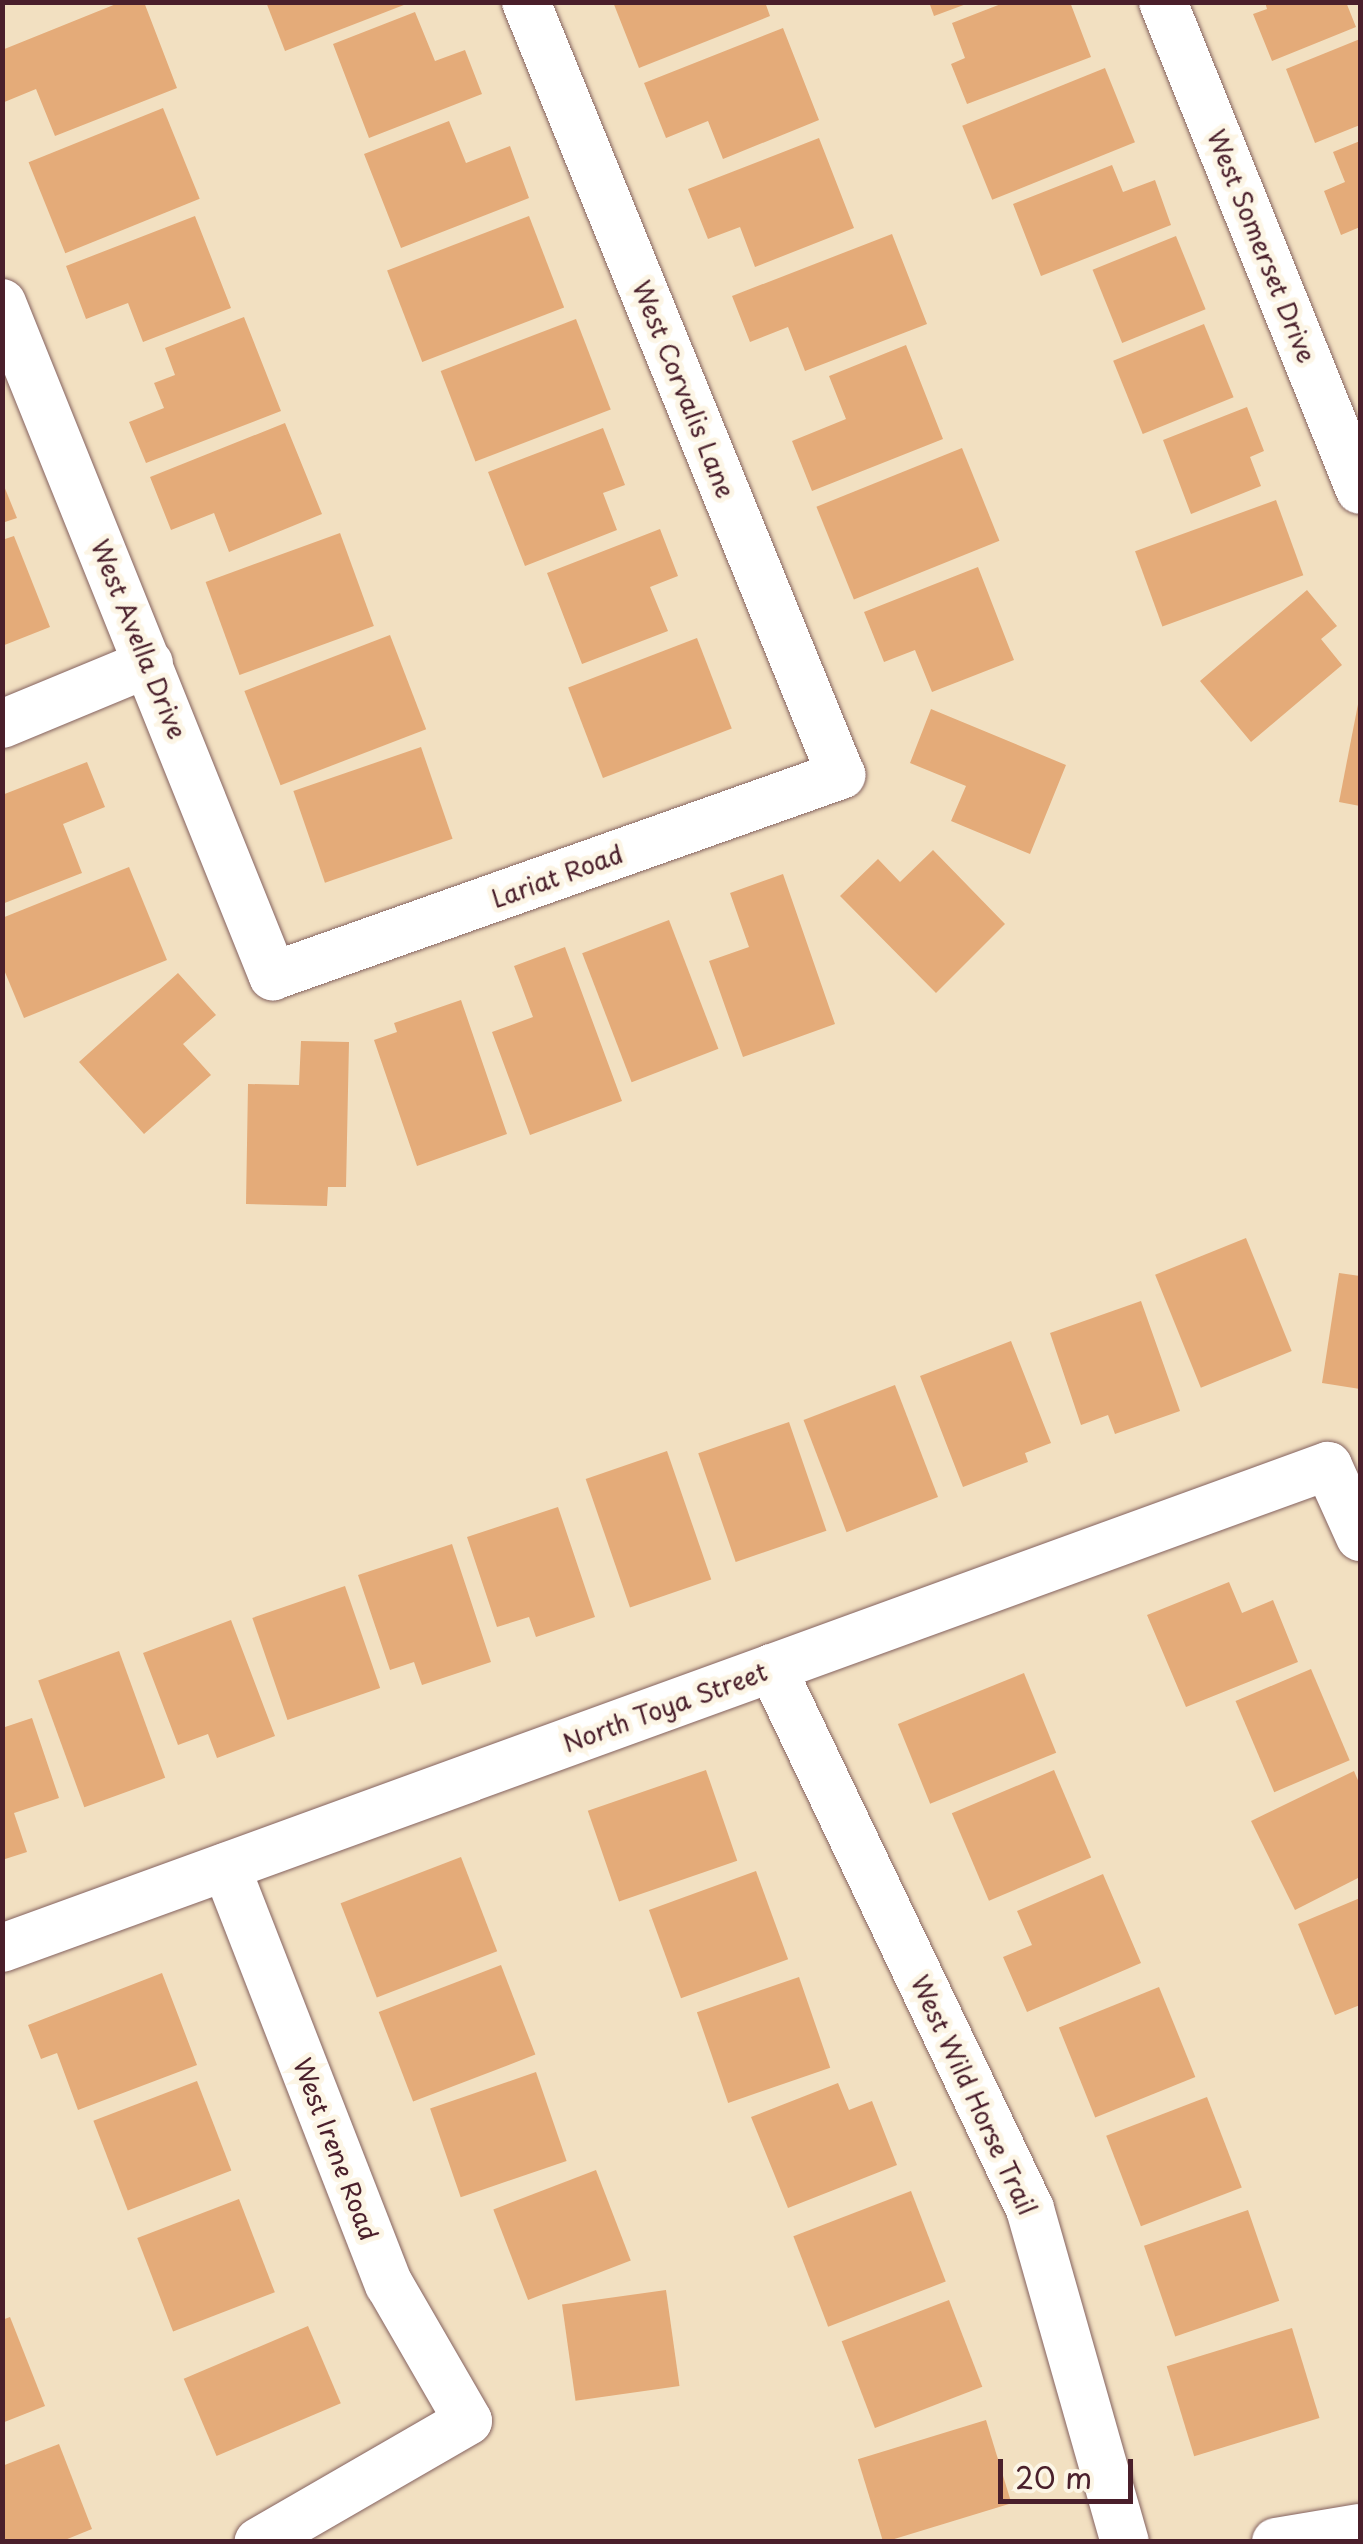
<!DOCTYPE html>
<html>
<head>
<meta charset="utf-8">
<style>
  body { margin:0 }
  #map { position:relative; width:1363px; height:2544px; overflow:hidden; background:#f2e0c1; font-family:"Playpen Sans",sans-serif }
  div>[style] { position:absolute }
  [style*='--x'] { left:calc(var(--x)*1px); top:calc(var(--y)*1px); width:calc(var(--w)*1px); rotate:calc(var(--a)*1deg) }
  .building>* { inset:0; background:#e4ab79; transform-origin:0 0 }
  .roads { filter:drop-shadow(0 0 2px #856360) drop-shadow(0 0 2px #856360) }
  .minor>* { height:48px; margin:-24px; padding:0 24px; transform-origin:24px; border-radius:24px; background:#fff }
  span { translate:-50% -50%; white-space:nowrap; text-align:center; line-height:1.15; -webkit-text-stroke:10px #fcf5e5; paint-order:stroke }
  .street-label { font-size:25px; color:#4a1f2b }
  .frame { position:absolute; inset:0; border:5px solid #4a1f2b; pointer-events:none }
  .scale { position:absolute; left:998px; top:2459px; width:135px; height:45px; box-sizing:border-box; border:5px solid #4a1f2b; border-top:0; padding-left:12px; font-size:30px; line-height:35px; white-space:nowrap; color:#4a1f2b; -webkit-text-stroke:8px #fcf5e5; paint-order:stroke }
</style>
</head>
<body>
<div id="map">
  <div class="building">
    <i style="clip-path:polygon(121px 2px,144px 2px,177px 88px,55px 136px,36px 89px,2px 103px,2px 50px)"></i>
    <i style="clip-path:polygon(266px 2px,409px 2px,409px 3px,285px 51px)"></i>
    <i style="clip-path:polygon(613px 2px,765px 2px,770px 16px,639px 68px)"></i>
    <i style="clip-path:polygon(929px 2px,969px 2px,969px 3px,934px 16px)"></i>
    <i style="clip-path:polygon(1006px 2px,1070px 2px,1091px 57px,967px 104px,951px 64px,965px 58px,952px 23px)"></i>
    <i style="clip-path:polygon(1265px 2px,1346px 2px,1356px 27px,1272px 61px,1253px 14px,1267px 9px)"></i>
    <i style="clip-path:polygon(415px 12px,435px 61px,465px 50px,482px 94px,369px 138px,333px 44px)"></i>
    <i style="clip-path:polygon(783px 28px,819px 120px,723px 159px,708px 121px,666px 138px,644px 83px)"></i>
    <i style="clip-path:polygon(1360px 39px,1360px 125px,1315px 143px,1286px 69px)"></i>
    <i style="left:1105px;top:68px;width:80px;height:154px;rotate:68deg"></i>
    <i style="left:163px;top:108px;width:98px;height:145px;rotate:68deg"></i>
    <i style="clip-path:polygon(449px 121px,466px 163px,510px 146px,529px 198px,401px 248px,364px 154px)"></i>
    <i style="clip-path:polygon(819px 138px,854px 228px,755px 267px,740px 227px,708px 239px,688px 189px)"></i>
    <i style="clip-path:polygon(1360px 141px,1360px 227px,1341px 235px,1324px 191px,1345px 182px,1333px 152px)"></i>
    <i style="clip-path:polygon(1112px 165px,1123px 192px,1155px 180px,1171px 225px,1041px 276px,1013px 204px)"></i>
    <i style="clip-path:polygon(195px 216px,231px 308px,143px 342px,128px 303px,86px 319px,66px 266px)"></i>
    <i style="left:529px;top:216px;width:98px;height:152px;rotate:69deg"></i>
    <i style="clip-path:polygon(892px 234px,927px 324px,805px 371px,788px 327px,750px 342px,732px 296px)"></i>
    <i style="left:1176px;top:236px;width:79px;height:90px;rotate:68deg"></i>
    <i style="clip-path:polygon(244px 317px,281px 411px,146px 463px,129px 422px,164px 408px,154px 383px,175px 375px,165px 348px)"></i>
    <i style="left:576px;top:319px;width:97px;height:145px;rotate:69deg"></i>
    <i style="left:1204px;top:324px;width:79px;height:98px;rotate:68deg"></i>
    <i style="clip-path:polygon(906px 345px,943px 439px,812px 491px,792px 441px,846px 419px,829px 376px)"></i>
    <i style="clip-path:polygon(1247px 407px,1264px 451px,1250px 457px,1261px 486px,1191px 514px,1163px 440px)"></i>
    <i style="clip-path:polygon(285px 423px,322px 514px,229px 552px,214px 513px,171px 530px,150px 477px)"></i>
    <i style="clip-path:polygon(603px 428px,625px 485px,603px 493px,617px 530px,525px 566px,488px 472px)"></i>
    <i style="left:962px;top:448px;width:100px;height:157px;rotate:68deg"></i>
    <i style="clip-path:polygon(2px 481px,17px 518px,2px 523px)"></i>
    <i style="left:1276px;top:500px;width:80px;height:150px;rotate:70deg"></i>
    <i style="clip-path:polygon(660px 529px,678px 576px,650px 587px,668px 631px,582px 664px,547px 573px)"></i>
    <i style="left:340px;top:533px;width:99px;height:143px;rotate:70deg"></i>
    <i style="clip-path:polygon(14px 536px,50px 627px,2px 646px,2px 540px)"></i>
    <i style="clip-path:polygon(978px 567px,1014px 660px,932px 692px,915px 650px,884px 662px,864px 612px)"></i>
    <i style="clip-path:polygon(1307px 590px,1337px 626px,1321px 639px,1342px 665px,1251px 742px,1200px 681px)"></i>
    <i style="left:390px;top:635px;width:101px;height:156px;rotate:69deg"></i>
    <i style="left:697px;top:638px;width:97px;height:138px;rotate:69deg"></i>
    <i style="clip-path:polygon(1360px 694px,1360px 806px,1339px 802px)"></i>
    <i style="clip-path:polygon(931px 709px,1066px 765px,1030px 854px,951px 821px,966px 786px,910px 763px)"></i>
    <i style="left:421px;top:747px;width:97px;height:135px;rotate:71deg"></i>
    <i style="clip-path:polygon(87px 762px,105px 807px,63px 824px,82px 873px,2px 904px,2px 795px)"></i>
    <i style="clip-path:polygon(933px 850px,1005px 924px,936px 993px,840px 896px,878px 859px,900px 882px)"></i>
    <i style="clip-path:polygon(129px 867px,167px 960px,24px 1018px,2px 965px,2px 918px)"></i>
    <i style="clip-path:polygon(783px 874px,835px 1024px,743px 1057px,709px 961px,749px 947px,730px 893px)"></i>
    <i style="left:669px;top:920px;width:138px;height:93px;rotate:69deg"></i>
    <i style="clip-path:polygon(565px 947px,622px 1101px,530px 1135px,492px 1032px,533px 1017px,514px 966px)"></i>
    <i style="clip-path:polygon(178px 973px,216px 1015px,183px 1044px,211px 1075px,144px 1134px,79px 1062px)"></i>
    <i style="clip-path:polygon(461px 1000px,507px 1134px,417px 1166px,374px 1040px,397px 1032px,394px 1023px)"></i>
    <i style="clip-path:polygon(301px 1041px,349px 1042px,346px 1187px,328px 1187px,327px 1206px,246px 1204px,248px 1084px,299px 1085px)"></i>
    <i style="left:1246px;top:1238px;width:122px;height:98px;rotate:68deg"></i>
    <i style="clip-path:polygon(1339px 1273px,1360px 1276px,1360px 1389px,1322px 1383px)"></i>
    <i style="clip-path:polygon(1141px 1301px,1180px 1411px,1115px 1434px,1108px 1415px,1081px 1425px,1050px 1333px)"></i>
    <i style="clip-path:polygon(1011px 1341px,1051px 1443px,1025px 1453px,1028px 1462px,963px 1487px,920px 1376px)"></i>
    <i style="left:895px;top:1385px;width:120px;height:98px;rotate:69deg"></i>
    <i style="left:789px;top:1422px;width:115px;height:96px;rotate:71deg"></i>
    <i style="left:667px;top:1451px;width:136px;height:86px;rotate:71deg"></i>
    <i style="clip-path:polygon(558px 1507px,595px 1617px,536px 1637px,529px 1617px,497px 1627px,467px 1537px)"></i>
    <i style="clip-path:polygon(452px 1544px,491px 1662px,422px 1685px,414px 1662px,390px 1670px,358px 1575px)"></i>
    <i style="clip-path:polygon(1229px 1582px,1242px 1613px,1273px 1600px,1298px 1662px,1186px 1707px,1147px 1615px)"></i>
    <i style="left:345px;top:1586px;width:108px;height:98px;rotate:71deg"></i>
    <i style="clip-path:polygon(231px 1620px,275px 1736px,217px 1758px,208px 1734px,178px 1745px,143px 1653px)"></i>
    <i style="left:119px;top:1651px;width:135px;height:86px;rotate:70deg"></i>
    <i style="left:1311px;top:1669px;width:99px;height:82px;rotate:67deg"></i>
    <i style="left:1024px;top:1673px;width:86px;height:136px;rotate:68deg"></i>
    <i style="clip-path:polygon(32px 1718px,59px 1798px,14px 1813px,27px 1852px,2px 1860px,2px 1728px)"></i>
    <i style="left:706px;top:1770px;width:96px;height:125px;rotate:71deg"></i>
    <i style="left:1054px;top:1770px;width:95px;height:111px;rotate:67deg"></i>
    <i style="clip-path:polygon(1354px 1771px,1360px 1785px,1360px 1877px,1295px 1910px,1251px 1821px)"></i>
    <i style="left:461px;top:1857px;width:101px;height:129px;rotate:69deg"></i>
    <i style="left:756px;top:1871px;width:94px;height:114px;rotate:70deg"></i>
    <i style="clip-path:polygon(1103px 1874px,1141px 1963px,1027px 2012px,1003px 1957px,1032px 1945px,1017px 1911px)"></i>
    <i style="clip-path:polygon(1360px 1898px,1360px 2005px,1335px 2015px,1298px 1924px)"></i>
    <i style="left:501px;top:1965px;width:96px;height:131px;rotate:69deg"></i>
    <i style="clip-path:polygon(162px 1973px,197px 2065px,78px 2110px,57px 2053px,41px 2059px,28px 2025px)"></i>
    <i style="left:799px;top:1977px;width:96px;height:108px;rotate:71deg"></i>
    <i style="left:1159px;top:1987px;width:97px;height:108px;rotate:68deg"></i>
    <i style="left:536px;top:2072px;width:94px;height:112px;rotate:71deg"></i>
    <i style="left:197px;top:2081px;width:96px;height:111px;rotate:69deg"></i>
    <i style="clip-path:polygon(838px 2083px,849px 2110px,872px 2101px,897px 2165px,788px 2208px,751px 2117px)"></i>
    <i style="left:1207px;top:2097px;width:97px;height:108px;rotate:69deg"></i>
    <i style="left:596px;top:2170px;width:97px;height:110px;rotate:69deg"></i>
    <i style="left:911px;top:2191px;width:97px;height:126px;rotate:69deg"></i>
    <i style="left:239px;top:2199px;width:100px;height:109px;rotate:69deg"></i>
    <i style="left:1248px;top:2210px;width:96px;height:110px;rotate:71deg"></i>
    <i style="left:666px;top:2290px;width:97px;height:105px;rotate:82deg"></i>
    <i style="left:949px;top:2300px;width:93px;height:115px;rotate:69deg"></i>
    <i style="clip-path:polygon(10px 2317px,45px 2406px,2px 2423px,2px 2320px)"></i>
    <i style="left:308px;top:2326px;width:84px;height:135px;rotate:67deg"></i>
    <i style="left:1292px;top:2328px;width:94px;height:131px;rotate:73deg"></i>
    <i style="left:986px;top:2420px;width:87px;height:134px;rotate:73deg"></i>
    <i style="clip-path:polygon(59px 2444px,92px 2529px,60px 2542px,2px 2542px,2px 2466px)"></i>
  </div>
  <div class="roads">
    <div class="minor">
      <i style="--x:1163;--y:2;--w:526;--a:68.02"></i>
      <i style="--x:2;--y:303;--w:726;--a:68.07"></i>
      <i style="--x:273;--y:976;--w:603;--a:-19.49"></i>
      <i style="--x:841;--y:775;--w:835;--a:-112.17"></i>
      <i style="--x:2;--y:724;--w:159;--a:-22.5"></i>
      <i style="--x:772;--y:1668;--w:599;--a:64.5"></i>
      <i style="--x:1030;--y:2209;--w:346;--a:74.1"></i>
      <i style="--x:226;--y:1867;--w:448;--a:68.7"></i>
      <i style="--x:389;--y:2284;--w:158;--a:60"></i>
      <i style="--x:468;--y:2421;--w:242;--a:150"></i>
      <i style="--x:2;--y:1948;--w:1411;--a:-19.98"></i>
      <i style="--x:1328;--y:1466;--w:78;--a:65.7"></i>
      <i style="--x:1276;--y:2542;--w:85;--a:-9.5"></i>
    </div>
  </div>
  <div class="street-label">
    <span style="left:1262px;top:246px;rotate:68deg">West Somerset Drive</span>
    <span style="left:684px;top:389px;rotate:68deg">West Corvalis Lane</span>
    <span style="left:139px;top:639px;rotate:68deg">West Avella Drive</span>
    <span style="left:557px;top:876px;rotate:-20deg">Lariat Road</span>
    <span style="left:665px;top:1707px;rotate:-20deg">North Toya Street</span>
    <span style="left:974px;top:2095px;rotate:65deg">West Wild Horse Trail</span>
    <span style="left:336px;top:2149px;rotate:69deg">West Irene Road</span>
  </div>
  <div class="frame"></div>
  <div class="scale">20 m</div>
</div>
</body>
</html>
